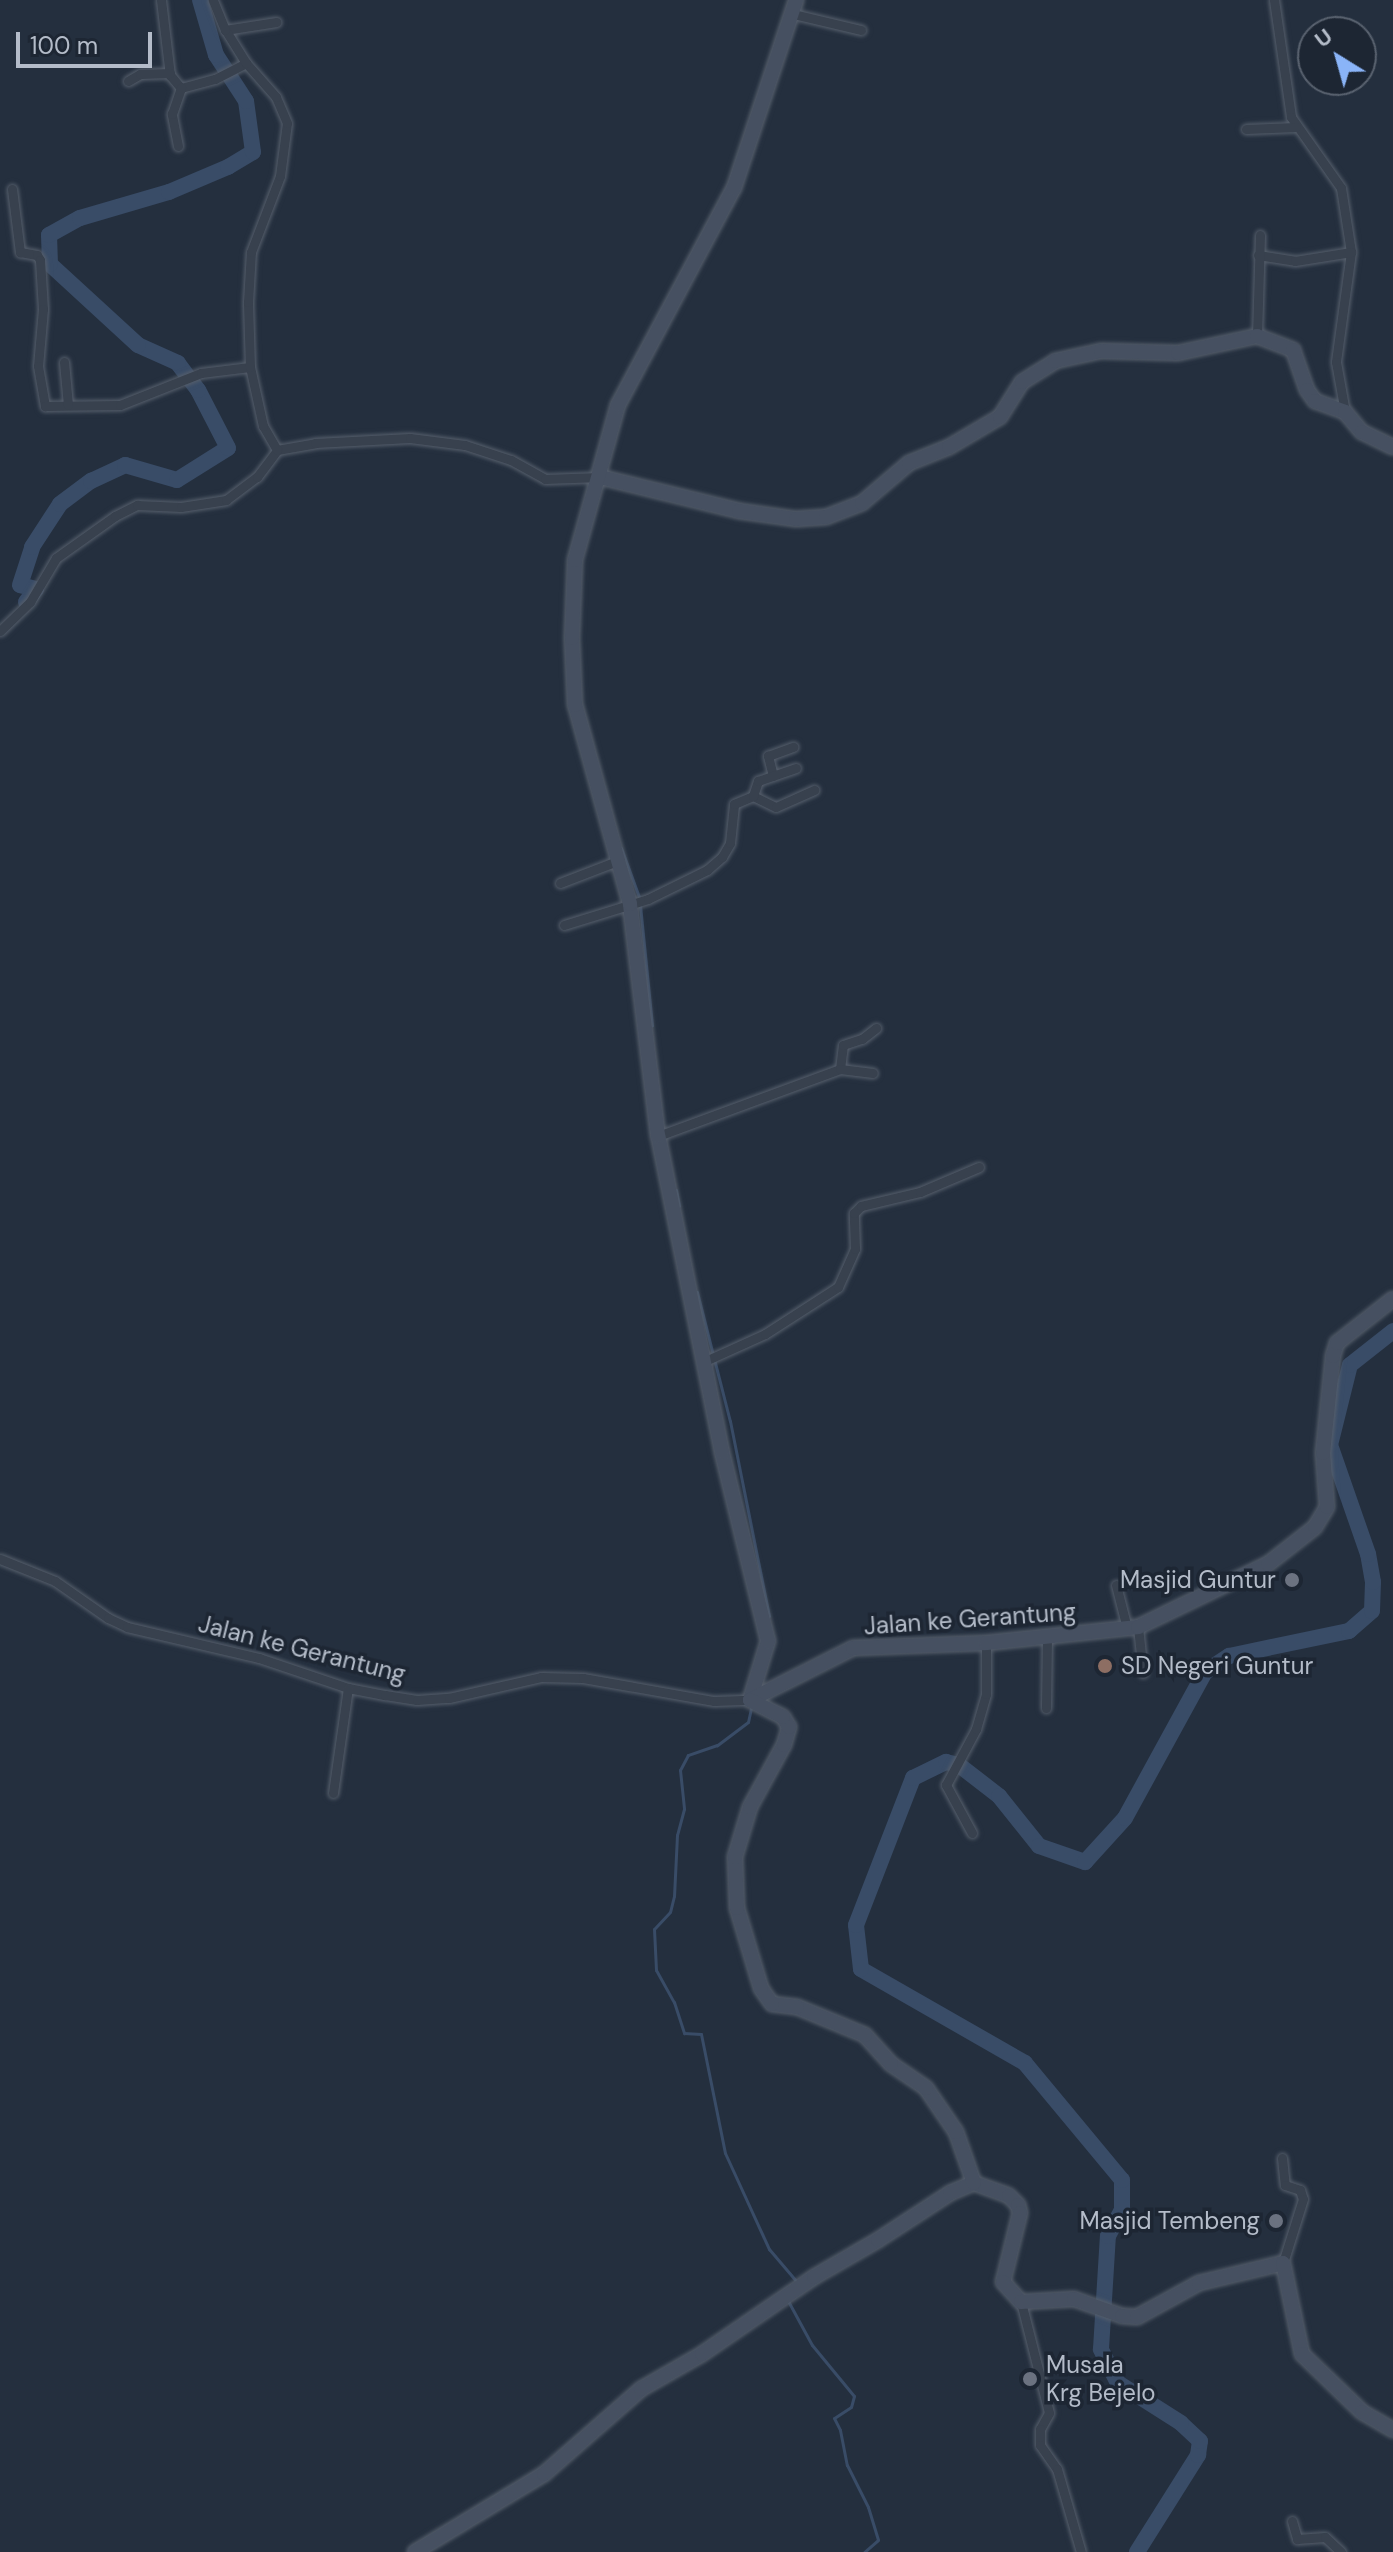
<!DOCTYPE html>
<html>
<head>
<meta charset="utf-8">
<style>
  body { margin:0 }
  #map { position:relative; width:1393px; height:2552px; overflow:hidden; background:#242f3e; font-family:"DM Sans",sans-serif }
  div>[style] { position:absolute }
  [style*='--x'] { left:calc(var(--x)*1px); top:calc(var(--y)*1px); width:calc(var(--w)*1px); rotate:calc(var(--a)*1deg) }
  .stream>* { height:3px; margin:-1.5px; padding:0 1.5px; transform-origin:1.5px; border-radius:1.5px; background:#394c67 }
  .river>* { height:16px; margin:-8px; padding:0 8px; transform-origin:8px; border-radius:8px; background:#394c67 }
  .roads { filter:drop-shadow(0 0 2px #565f6c) drop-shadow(0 0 2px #565f6c) }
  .street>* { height:9px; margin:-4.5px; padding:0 4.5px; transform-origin:4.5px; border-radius:4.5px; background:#38414e }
  .secondary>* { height:14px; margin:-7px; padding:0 7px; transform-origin:7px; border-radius:7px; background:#465061 }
  .dots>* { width:22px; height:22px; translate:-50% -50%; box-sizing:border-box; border:4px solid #1d2633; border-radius:50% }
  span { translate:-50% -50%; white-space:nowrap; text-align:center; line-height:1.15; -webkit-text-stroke:7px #1d2633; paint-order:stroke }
  .poi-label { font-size:24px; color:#b4bcc9 }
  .right { translate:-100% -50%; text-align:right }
  .left { translate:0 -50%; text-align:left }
  .street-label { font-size:24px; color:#b4bcc9 }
  .north { position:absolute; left:1297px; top:16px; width:80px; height:80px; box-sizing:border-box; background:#1d2633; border:2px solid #59626f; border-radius:50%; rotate:323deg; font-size:22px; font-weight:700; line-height:32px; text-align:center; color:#b4bcc9 }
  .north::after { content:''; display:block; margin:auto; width:28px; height:36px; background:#8ab4f8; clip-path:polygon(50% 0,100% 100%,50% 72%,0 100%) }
  .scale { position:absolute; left:16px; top:32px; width:136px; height:36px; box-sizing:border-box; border:4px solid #b4bcc9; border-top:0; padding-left:10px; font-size:24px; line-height:28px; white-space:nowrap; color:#b4bcc9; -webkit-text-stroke:6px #1d2633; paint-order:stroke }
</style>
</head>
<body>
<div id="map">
  <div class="stream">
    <i style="--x:621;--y:848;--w:52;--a:69.8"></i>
    <i style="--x:640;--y:905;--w:121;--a:84.3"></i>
    <i style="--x:676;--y:1190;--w:16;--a:79"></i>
    <i style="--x:697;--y:1292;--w:133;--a:75.7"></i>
    <i style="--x:730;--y:1421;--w:199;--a:78.7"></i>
    <i style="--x:751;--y:1708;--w:14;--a:102"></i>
    <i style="--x:748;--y:1722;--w:39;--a:143"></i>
    <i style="--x:717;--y:1745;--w:31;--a:161"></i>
    <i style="--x:688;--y:1755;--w:17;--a:118"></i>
    <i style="--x:680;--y:1770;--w:39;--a:84"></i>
    <i style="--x:684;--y:1809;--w:27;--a:105"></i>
    <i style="--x:677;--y:1835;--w:61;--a:92.8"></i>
    <i style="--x:674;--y:1896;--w:16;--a:104"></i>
    <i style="--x:670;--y:1912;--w:23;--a:133"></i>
    <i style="--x:654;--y:1929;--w:41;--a:87.2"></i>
    <i style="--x:656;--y:1970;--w:37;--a:61"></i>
    <i style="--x:674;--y:2002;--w:33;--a:72"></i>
    <i style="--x:684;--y:2033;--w:17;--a:3"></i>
    <i style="--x:701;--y:2034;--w:121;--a:78.6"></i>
    <i style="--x:725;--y:2153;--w:106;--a:65.4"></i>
    <i style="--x:769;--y:2249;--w:43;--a:49.7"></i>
    <i style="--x:787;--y:2299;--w:52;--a:61.5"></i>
    <i style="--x:812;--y:2345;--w:66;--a:50.5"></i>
    <i style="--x:854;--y:2396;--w:11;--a:105"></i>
    <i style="--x:851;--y:2407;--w:20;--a:147"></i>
    <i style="--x:834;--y:2418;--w:13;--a:63"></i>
    <i style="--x:840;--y:2430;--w:36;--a:79"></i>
    <i style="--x:847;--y:2465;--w:47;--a:63.4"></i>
    <i style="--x:868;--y:2507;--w:34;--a:73"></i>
    <i style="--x:878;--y:2540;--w:18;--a:139"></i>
  </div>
  <div class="river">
    <i style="--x:26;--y:602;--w:16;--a:-52"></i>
    <i style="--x:36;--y:589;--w:16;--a:-166"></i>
    <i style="--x:20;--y:585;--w:40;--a:-72"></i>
    <i style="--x:32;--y:547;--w:51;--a:-56.9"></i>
    <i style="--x:60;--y:504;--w:39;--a:-37"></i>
    <i style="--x:91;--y:481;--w:38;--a:-25"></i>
    <i style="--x:125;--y:465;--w:54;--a:16.1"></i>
    <i style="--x:177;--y:480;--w:60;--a:-32.1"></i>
    <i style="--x:228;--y:448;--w:65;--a:-117.3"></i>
    <i style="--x:198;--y:390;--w:34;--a:-127"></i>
    <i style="--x:178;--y:363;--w:44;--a:-155.8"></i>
    <i style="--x:138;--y:345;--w:120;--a:-137.4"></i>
    <i style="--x:50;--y:264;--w:29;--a:-92"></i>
    <i style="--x:49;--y:235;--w:35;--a:-29"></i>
    <i style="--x:80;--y:218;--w:93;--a:-16.3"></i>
    <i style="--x:169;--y:192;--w:64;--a:-23"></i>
    <i style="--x:228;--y:167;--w:29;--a:-31"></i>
    <i style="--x:253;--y:152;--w:51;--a:-97.8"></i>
    <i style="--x:246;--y:101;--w:55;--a:-123.1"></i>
    <i style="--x:216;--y:55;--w:57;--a:-106.2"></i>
    <i style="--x:1137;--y:2552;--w:115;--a:-57.8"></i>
    <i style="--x:1198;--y:2455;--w:14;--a:-82"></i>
    <i style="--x:1200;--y:2441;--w:26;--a:-137"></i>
    <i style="--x:1181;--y:2423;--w:75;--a:-147.6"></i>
    <i style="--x:1118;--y:2383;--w:38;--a:-117"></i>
    <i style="--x:1101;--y:2349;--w:113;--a:-86.5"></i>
    <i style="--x:1108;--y:2236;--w:30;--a:-62"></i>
    <i style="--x:1122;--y:2210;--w:30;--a:-90"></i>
    <i style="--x:1122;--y:2180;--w:152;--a:-129.7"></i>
    <i style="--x:1025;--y:2063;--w:189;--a:-150.2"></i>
    <i style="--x:861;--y:1969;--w:44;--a:-96.5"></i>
    <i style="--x:856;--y:1925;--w:158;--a:-68.8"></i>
    <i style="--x:913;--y:1778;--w:37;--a:-26"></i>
    <i style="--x:946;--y:1762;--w:13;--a:13"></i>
    <i style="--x:959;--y:1765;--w:51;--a:37.8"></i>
    <i style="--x:999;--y:1796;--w:64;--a:51.3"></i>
    <i style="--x:1039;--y:1846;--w:49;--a:19.2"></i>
    <i style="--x:1085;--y:1862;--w:59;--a:-47.7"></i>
    <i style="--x:1125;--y:1818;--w:166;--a:-61.3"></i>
    <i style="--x:1205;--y:1672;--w:29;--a:-34"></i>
    <i style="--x:1229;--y:1656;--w:123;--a:-11.8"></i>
    <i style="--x:1349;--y:1631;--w:30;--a:-41"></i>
    <i style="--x:1372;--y:1611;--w:29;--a:-88"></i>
    <i style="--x:1373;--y:1582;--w:28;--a:-100"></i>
    <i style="--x:1368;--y:1554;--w:115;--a:-109.2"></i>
    <i style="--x:1330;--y:1445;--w:82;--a:-76"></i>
    <i style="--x:1350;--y:1365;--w:55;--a:-38.3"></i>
  </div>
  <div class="roads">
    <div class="street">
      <i style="--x:161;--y:0;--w:76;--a:83.2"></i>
      <i style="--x:170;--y:75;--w:17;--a:50"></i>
      <i style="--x:181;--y:88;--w:35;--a:-15"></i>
      <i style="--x:215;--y:79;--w:35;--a:-27"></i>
      <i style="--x:1274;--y:0;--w:118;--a:81.7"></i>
      <i style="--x:1291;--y:117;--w:87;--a:54.8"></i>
      <i style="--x:1341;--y:188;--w:65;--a:81.1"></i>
      <i style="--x:1351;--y:252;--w:111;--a:97.8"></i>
      <i style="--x:1336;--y:362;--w:51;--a:79.8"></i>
      <i style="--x:793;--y:14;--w:70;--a:13.2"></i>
      <i style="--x:225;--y:30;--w:52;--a:-8.9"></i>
      <i style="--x:128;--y:81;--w:14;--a:-30"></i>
      <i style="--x:140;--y:74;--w:30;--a:-2"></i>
      <i style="--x:1246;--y:129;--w:50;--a:-2.3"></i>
      <i style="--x:178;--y:146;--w:33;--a:-101"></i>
      <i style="--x:172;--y:114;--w:28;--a:-71"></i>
      <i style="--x:12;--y:189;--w:64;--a:82.8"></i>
      <i style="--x:20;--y:252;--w:17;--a:10"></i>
      <i style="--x:37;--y:255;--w:6;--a:59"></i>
      <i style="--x:40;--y:260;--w:49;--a:86.5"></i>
      <i style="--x:43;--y:309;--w:57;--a:95"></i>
      <i style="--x:38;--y:366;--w:41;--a:80.1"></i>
      <i style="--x:45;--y:406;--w:75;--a:-0.8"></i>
      <i style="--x:120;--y:405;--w:87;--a:-21.6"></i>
      <i style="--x:201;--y:373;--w:49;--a:-7"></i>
      <i style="--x:1258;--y:255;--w:37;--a:9"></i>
      <i style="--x:1295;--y:261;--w:57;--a:-9.1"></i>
      <i style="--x:1257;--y:336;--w:101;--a:-88.3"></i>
      <i style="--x:64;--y:362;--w:43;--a:84.7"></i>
      <i style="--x:277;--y:450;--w:39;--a:-10"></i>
      <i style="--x:315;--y:443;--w:95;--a:-3"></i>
      <i style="--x:410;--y:438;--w:55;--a:7.3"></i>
      <i style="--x:465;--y:445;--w:48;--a:18.1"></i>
      <i style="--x:511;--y:460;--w:39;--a:29"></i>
      <i style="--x:545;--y:479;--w:55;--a:-2.1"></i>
      <i style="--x:0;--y:631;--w:42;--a:-44"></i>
      <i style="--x:30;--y:602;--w:51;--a:-59.4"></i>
      <i style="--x:56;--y:558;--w:72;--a:-35.4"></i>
      <i style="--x:115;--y:516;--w:25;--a:-27"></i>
      <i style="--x:137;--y:505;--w:44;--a:2.6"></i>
      <i style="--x:181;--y:507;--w:46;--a:-8.8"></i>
      <i style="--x:226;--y:500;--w:39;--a:-37"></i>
      <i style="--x:257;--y:477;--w:34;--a:-53"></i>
      <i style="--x:277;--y:450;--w:28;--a:-120"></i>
      <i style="--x:263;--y:426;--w:60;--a:-102.4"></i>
      <i style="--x:250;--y:367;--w:65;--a:-91.8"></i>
      <i style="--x:248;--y:302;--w:50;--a:-86.6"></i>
      <i style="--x:251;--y:252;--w:81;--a:-69.1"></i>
      <i style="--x:280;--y:176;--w:53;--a:-82.5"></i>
      <i style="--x:287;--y:123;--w:28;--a:-113"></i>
      <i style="--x:276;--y:97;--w:45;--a:-131.4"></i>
      <i style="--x:246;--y:63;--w:39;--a:-122"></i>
      <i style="--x:225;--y:30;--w:32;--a:-112"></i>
      <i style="--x:773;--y:776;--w:21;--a:-104"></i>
      <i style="--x:768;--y:756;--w:27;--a:-20"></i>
      <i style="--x:753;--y:796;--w:25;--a:26"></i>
      <i style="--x:776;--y:807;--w:42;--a:-24.1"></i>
      <i style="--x:560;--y:883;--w:64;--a:-21"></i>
      <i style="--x:564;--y:925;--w:88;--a:-17.2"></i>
      <i style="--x:648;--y:899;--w:66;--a:-26.2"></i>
      <i style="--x:707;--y:870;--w:20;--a:-41"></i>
      <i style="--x:722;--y:857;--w:16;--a:-60"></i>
      <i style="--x:730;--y:843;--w:39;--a:-84"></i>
      <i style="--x:734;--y:804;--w:21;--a:-23"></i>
      <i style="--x:753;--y:796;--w:16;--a:-72"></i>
      <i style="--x:758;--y:781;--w:40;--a:-18.9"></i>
      <i style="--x:840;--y:1069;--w:24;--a:-83"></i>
      <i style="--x:843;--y:1045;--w:20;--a:-18"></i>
      <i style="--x:862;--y:1039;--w:18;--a:-38"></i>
      <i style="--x:658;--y:1136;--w:194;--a:-20.2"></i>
      <i style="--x:840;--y:1069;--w:33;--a:7"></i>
      <i style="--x:703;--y:1362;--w:68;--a:-24.3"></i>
      <i style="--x:765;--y:1334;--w:87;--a:-32.8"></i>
      <i style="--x:838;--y:1287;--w:42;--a:-65.9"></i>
      <i style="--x:855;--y:1249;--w:36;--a:-92"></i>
      <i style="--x:854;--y:1213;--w:10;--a:-45"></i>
      <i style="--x:861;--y:1206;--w:61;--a:-13.3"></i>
      <i style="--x:920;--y:1192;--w:64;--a:-23"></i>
      <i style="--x:0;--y:1559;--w:59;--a:21.8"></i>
      <i style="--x:55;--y:1581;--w:65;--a:34.9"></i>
      <i style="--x:108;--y:1618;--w:21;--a:25"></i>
      <i style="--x:127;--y:1627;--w:136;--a:13.2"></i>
      <i style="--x:259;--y:1658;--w:94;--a:18.6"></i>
      <i style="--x:348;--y:1688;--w:38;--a:11"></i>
      <i style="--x:385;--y:1695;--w:32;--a:9"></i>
      <i style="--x:417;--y:1700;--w:32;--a:-4"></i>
      <i style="--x:449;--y:1698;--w:94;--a:-12.9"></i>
      <i style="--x:541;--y:1677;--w:42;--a:1.4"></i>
      <i style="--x:583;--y:1678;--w:133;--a:10"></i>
      <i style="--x:714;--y:1701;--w:36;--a:-2"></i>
      <i style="--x:1116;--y:1585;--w:44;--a:75.7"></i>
      <i style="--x:1138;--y:1627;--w:46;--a:83.8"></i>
      <i style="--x:1046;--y:1708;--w:70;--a:-89.2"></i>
      <i style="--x:333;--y:1793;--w:106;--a:-81.9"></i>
      <i style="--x:972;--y:1833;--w:55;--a:-118.4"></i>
      <i style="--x:946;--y:1785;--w:64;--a:-61.8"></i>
      <i style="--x:976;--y:1729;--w:36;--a:-74"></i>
      <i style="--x:986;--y:1694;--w:51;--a:-90"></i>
      <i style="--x:1282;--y:2158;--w:27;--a:84"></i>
      <i style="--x:1285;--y:2185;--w:16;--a:18"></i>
      <i style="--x:1300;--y:2190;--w:9;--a:72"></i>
      <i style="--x:1303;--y:2199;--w:67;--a:107.4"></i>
      <i style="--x:1021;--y:2302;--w:114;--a:75.8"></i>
      <i style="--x:1049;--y:2413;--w:18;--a:119"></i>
      <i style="--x:1040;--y:2429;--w:16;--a:90"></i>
      <i style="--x:1040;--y:2445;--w:29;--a:55"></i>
      <i style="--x:1057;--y:2469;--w:86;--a:73.9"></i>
      <i style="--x:1292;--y:2521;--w:19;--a:74"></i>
      <i style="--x:1297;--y:2539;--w:28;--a:-4"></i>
      <i style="--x:1325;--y:2537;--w:22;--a:43"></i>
    </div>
    <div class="secondary">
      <i style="--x:600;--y:477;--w:143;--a:13.7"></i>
      <i style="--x:739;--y:511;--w:58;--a:8"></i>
      <i style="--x:796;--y:519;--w:30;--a:-4"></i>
      <i style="--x:826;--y:517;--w:39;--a:-21"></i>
      <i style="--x:862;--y:503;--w:62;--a:-40.4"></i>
      <i style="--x:909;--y:463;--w:43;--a:-21.8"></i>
      <i style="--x:949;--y:447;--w:59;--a:-30.5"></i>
      <i style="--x:1000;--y:417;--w:41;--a:-57.8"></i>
      <i style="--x:1022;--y:382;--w:39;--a:-32"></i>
      <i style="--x:1055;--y:361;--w:47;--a:-12.3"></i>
      <i style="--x:1101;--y:351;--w:77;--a:1.5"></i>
      <i style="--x:1178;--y:353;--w:81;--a:-12.1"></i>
      <i style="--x:1257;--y:336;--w:39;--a:21"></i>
      <i style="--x:1293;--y:350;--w:42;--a:70.7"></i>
      <i style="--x:1307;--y:390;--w:14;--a:54"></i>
      <i style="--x:1315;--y:401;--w:32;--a:20"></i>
      <i style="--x:1345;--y:412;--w:26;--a:50"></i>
      <i style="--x:1362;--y:432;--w:34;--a:26"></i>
      <i style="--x:750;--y:1700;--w:62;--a:-73"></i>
      <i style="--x:768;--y:1641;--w:195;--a:-103.7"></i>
      <i style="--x:722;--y:1452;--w:322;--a:-101.4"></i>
      <i style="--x:658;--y:1136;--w:234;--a:-96.9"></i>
      <i style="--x:630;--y:904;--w:206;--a:-105.4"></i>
      <i style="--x:575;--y:705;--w:67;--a:-92.6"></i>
      <i style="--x:572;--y:638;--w:78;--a:-87.8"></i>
      <i style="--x:575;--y:560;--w:161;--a:-74.5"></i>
      <i style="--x:618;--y:405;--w:246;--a:-61.9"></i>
      <i style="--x:734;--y:188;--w:198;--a:-71.7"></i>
      <i style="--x:750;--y:1700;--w:115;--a:-26.8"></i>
      <i style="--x:853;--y:1648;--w:133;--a:-2.2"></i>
      <i style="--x:986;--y:1643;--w:153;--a:-6"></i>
      <i style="--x:1138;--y:1627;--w:144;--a:-25.9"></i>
      <i style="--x:1268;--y:1564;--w:60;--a:-38.2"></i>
      <i style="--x:1315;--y:1527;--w:23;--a:-59"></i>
      <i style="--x:1327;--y:1507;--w:54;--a:-94.2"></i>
      <i style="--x:1323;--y:1453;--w:98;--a:-84.1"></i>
      <i style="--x:1333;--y:1356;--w:14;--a:-73"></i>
      <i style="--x:1337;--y:1343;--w:71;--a:-38.2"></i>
      <i style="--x:974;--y:2183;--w:37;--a:20"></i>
      <i style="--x:1009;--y:2196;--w:13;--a:45"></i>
      <i style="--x:1018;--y:2205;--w:8;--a:76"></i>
      <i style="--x:1020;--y:2213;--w:71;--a:103.8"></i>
      <i style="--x:1003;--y:2282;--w:27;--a:48"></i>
      <i style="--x:1021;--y:2302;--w:53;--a:-3.2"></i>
      <i style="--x:1074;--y:2299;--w:51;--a:19.5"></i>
      <i style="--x:1122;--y:2316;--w:15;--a:4"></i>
      <i style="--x:1137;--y:2317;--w:71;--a:-28.7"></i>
      <i style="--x:1199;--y:2283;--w:86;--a:-13.4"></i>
      <i style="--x:1283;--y:2263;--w:93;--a:78.2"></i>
      <i style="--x:1302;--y:2354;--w:83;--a:44"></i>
      <i style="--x:1362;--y:2412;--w:36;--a:30"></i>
      <i style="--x:415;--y:2552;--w:151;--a:-31.2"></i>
      <i style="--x:544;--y:2474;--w:129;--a:-41.2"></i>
      <i style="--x:641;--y:2389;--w:70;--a:-29.8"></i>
      <i style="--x:702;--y:2354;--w:136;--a:-34.5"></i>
      <i style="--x:814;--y:2277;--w:74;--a:-30"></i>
      <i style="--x:878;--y:2240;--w:86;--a:-33.1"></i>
      <i style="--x:950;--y:2193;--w:26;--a:-23"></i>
      <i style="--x:974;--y:2183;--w:54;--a:-109.4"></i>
      <i style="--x:956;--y:2132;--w:53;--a:-124.3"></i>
      <i style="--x:926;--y:2088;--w:42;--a:-145.6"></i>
      <i style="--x:891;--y:2064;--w:39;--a:-132"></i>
      <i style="--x:865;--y:2035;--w:74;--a:-157.6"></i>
      <i style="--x:797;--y:2007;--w:25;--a:-173"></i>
      <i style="--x:772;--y:2004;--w:19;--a:-125"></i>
      <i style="--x:761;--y:1988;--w:84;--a:-106.7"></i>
      <i style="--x:737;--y:1908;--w:51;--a:-92.2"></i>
      <i style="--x:735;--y:1857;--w:52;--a:-73.3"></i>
      <i style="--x:750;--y:1807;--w:71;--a:-61.3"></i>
      <i style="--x:784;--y:1745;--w:19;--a:-74"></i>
      <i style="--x:789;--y:1727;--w:12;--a:-121"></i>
      <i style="--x:783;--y:1717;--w:37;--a:-153"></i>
    </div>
  </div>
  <div class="dots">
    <i style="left:1292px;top:1580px;background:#6b7280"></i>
    <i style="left:1105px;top:1666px;background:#8d6e63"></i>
    <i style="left:1276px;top:2221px;background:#6b7280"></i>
    <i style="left:1030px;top:2379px;background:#6b7280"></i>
  </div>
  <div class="poi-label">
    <span class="right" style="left:1276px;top:1580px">Masjid Guntur</span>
    <span class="left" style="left:1121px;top:1666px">SD Negeri Guntur</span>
    <span class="right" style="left:1260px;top:2221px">Masjid Tembeng</span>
    <span class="left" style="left:1046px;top:2379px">Musala<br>Krg Bejelo</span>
  </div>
  <div class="street-label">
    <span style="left:970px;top:1619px;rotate:-4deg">Jalan ke Gerantung</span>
    <span style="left:302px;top:1649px;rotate:14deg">Jalan ke Gerantung</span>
  </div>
  <div class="north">U</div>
  <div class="scale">100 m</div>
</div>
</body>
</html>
